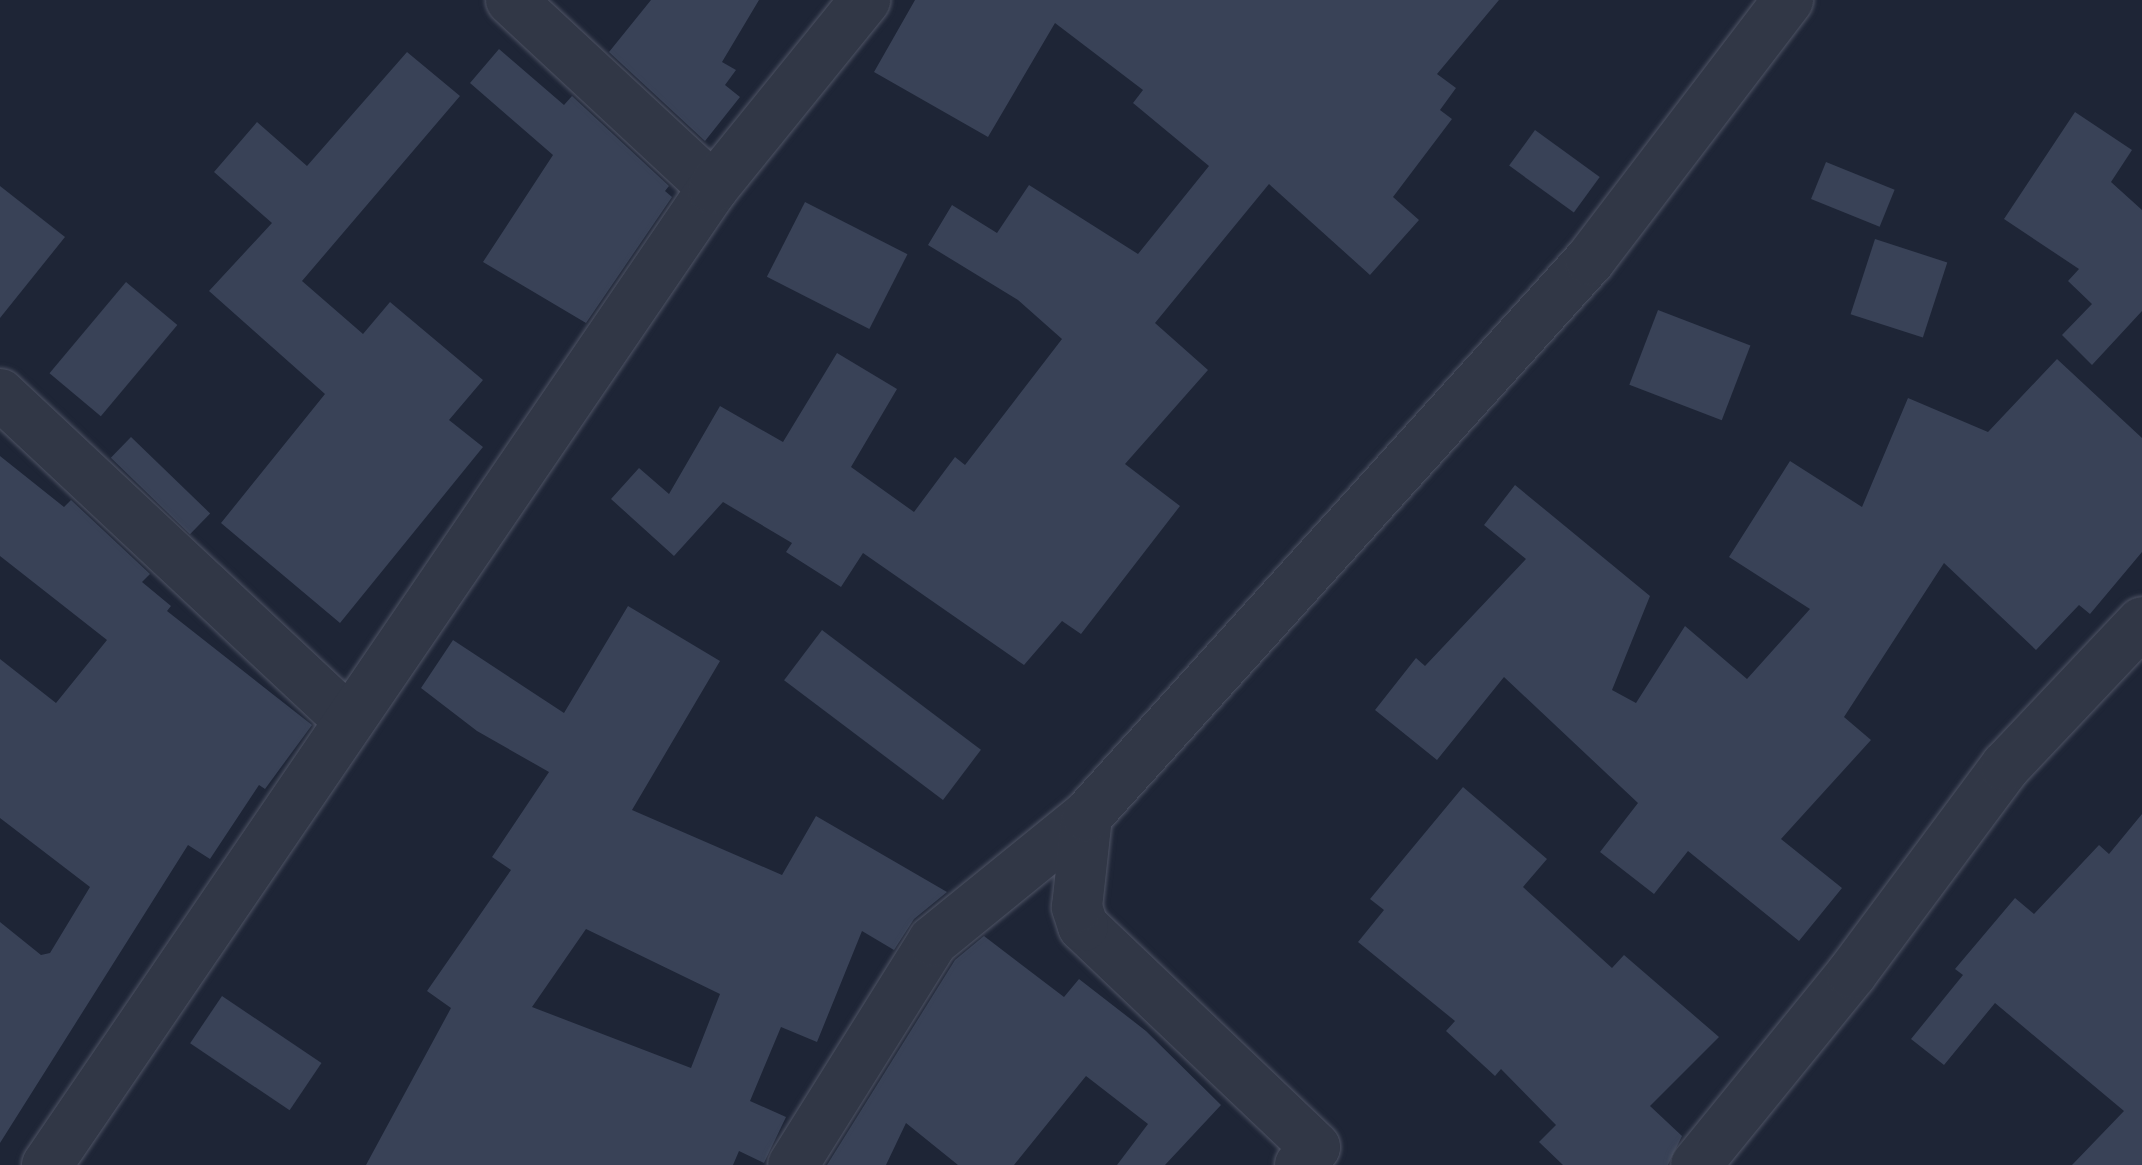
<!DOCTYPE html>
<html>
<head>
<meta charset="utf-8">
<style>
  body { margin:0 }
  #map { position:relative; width:2142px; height:1165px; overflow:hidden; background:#1e2536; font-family:"DM Sans",sans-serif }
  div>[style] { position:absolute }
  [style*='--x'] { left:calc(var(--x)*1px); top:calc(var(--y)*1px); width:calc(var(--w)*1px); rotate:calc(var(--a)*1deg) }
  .building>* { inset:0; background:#394257; transform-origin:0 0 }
  .roads { filter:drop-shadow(0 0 2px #4f5465) drop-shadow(0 0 2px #4f5465) }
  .minor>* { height:50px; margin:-25px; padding:0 25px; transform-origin:25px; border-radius:25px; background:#313746 }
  span { translate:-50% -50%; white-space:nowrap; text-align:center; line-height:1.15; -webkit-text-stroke:10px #171c2b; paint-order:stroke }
</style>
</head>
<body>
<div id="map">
  <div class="building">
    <i style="clip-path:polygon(651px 0,759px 0,722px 62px,736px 70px,725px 85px,740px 97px,705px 141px,609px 52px)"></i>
    <i style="clip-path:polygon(915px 0,1499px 0,1437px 74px,1456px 88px,1440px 110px,1452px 119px,1393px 197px,1419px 220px,1370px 275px,1269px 184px,1155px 323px,1208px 370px,1125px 464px,1180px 506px,1081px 634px,1062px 621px,1024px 665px,863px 553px,841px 587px,786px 552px,792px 543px,723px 502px,674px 556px,611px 499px,639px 468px,669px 494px,720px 406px,783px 442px,837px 353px,897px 389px,851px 467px,914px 512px,955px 457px,965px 465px,1062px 339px,1018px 300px,928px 245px,952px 205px,997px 233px,1029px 185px,1138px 254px,1209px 166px,1133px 103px,1143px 90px,1055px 23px,988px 137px,874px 72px)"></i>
    <i style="clip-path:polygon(499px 49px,564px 105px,572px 96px,669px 186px,665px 191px,672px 197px,586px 323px,483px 262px,553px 155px,470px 83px)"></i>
    <i style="clip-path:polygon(407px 52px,460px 96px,302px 281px,363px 334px,390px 302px,483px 380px,449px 420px,483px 447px,340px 623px,221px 523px,325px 394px,209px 291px,272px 223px,214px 172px,257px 122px,307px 166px)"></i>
    <i style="clip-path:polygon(2075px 112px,2132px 150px,2111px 182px,2142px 210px,2142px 311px,2092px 365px,2062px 335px,2092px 304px,2068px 281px,2079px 269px,2004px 219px)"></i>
    <i style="left:1535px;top:130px;width:80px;height:44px;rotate:36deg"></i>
    <i style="left:1826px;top:162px;width:74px;height:40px;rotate:22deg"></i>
    <i style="clip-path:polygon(0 186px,65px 237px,0 318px)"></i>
    <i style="left:805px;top:202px;width:115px;height:84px;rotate:27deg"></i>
    <i style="left:1875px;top:239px;width:76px;height:79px;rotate:18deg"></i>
    <i style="left:126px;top:282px;width:67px;height:119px;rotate:40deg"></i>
    <i style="left:1658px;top:310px;width:99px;height:80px;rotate:21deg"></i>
    <i style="clip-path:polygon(2057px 359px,2142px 438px,2142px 552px,2090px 614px,2079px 605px,2036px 650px,1944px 563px,1844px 717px,1871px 740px,1781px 839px,1842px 888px,1799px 941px,1688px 851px,1654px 894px,1600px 852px,1638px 803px,1504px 677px,1437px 760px,1375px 710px,1416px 658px,1425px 666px,1526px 559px,1484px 525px,1515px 485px,1650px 596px,1612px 690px,1636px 703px,1685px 626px,1747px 679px,1810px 609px,1729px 557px,1790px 461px,1862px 507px,1908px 398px,1988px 432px)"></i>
    <i style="left:131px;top:437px;width:110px;height:29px;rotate:44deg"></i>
    <i style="clip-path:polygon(0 456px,64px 507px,71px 500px,150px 574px,142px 582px,171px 606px,167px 611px,312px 725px,265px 789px,259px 785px,210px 859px,188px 845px,0 1143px,0 922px,41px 955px,50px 953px,90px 887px,0 818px,0 659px,56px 703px,107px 640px,0 556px)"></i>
    <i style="clip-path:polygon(evenodd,628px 606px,720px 661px,632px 810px,782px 875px,816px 816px,947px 892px,914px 919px,894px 950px,862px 931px,817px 1042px,781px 1027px,750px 1101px,786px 1117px,764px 1163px,739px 1151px,733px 1165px,366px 1165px,451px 1008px,427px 991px,511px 870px,492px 857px,549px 772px,477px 731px,421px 688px,453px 640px,564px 713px,628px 606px,586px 929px,720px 994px,691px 1068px,532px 1007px,586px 929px)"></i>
    <i style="left:822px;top:630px;width:199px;height:63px;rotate:37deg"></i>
    <i style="clip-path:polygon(1463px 787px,1547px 859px,1523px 887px,1612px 968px,1624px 955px,1719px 1037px,1650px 1106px,1682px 1136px,1668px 1165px,1563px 1165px,1539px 1142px,1556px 1125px,1501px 1069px,1495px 1076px,1446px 1031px,1455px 1021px,1358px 942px,1384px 910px,1370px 899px)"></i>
    <i style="clip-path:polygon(2142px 814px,2142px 1165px,2072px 1165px,2124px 1111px,1995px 1003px,1944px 1065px,1911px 1039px,1963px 975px,1955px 969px,2015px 898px,2034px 914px,2099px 845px,2109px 854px)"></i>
    <i style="clip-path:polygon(984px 936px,1064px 997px,1079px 979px,1146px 1031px,1221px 1105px,1165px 1165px,1117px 1165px,1148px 1124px,1086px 1076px,1014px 1165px,958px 1165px,906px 1123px,886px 1165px,827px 1165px,955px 960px)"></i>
    <i style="left:222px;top:996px;width:120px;height:57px;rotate:34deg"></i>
  </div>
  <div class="roads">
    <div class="minor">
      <i style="--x:511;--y:0;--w:276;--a:42.9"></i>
      <i style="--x:0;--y:394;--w:475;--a:43.1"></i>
      <i style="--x:47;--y:1165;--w:1182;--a:-55.72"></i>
      <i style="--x:713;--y:188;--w:242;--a:-51"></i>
      <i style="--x:793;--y:1165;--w:264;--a:-58"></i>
      <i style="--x:933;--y:941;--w:198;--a:-39.1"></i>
      <i style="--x:1300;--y:1165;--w:23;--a:-50"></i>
      <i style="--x:1315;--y:1147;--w:320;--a:-136.4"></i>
      <i style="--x:1083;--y:926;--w:20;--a:-108"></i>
      <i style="--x:1077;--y:907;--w:92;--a:-83.7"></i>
      <i style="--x:1087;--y:816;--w:750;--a:-47.87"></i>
      <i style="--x:1590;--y:260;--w:327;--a:-52.7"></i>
      <i style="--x:1696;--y:1165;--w:247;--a:-50.9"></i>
      <i style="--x:1852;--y:973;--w:258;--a:-53.4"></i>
      <i style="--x:2006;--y:766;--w:198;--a:-46.6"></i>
    </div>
  </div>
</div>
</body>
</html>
